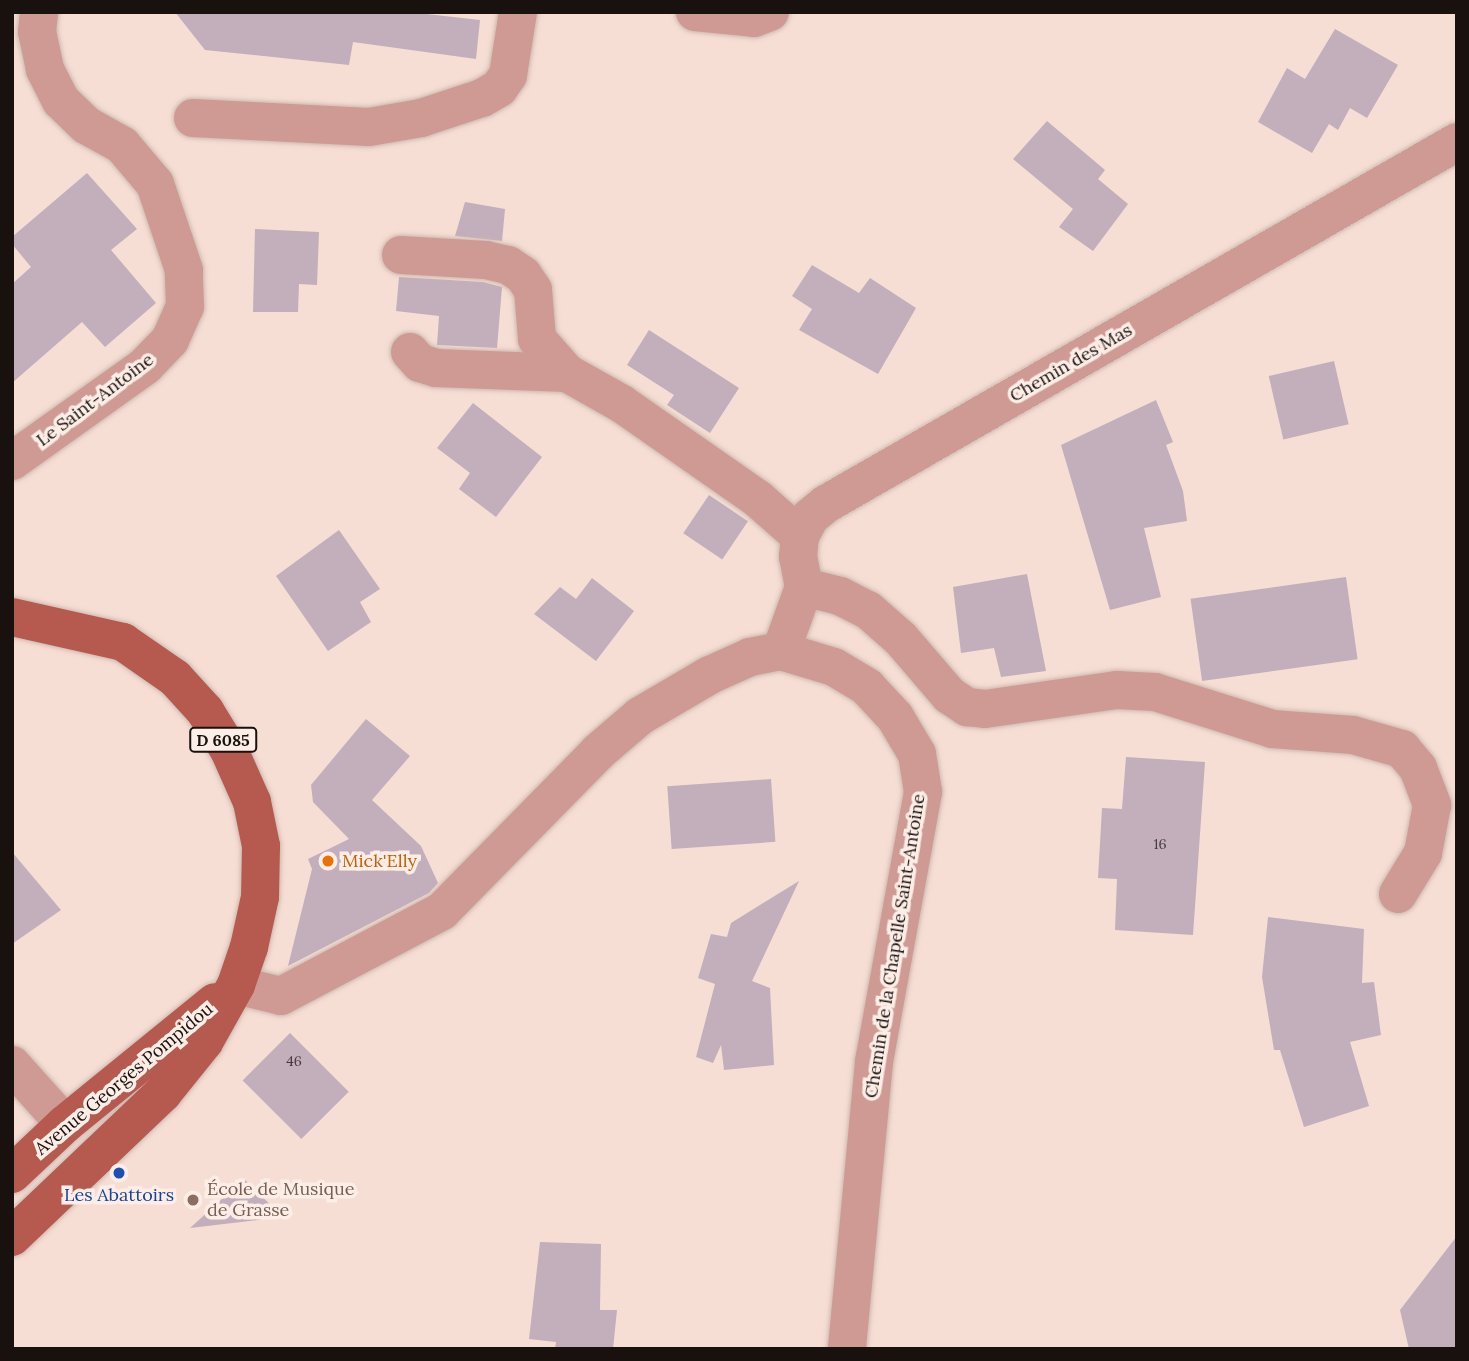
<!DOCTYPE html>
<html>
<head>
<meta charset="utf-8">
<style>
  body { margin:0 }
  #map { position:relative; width:1469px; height:1361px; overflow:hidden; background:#f6ded4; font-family:Lora,serif }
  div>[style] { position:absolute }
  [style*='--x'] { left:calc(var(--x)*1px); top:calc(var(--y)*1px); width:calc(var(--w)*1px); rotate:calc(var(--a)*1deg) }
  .building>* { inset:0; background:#c3aebc; transform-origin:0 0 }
  .roads { filter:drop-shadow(0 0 2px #ceb9b0) drop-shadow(0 0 2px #ceb9b0) }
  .minor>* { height:38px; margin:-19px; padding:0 19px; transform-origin:19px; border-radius:19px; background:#cf9a93 }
  .major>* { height:38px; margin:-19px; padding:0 19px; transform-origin:19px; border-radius:19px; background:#b6594f }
  .dots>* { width:19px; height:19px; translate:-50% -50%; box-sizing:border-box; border:4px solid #fceee7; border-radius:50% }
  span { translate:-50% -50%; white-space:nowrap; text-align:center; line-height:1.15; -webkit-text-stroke:7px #fceee7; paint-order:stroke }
  .number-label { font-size:14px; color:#443839 }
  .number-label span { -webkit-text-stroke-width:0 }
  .shield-label span { padding:2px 5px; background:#fceee7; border:2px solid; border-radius:5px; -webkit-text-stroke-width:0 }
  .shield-label { font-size:16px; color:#19110d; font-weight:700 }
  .street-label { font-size:18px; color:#19110d }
  .food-label { font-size:18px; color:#c56008 }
  .left { translate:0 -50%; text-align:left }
  .education-label { font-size:18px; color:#785e54 }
  .transit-label { font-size:18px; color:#164399 }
  .frame { position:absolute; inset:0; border:14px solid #19110d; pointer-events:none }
</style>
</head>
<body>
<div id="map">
  <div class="building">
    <i style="clip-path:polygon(175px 12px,409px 12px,480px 20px,476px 59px,353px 42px,349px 65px,205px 50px)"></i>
    <i style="clip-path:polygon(1335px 29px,1398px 65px,1367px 118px,1350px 108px,1338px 130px,1329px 124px,1312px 153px,1258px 122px,1287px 68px,1305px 79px)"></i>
    <i style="clip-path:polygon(1047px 121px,1105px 170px,1098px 179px,1128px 204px,1093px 251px,1059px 227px,1073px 209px,1013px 159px)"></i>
    <i style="clip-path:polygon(87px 173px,137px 229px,111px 250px,156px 303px,105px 347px,82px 322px,12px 383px,12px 284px,31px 267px,12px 244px,12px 237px)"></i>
    <i style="clip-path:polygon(465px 202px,505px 209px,502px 241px,455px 236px)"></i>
    <i style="clip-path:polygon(255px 229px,319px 232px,317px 285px,299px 284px,298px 312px,253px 312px)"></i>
    <i style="clip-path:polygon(812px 265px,859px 293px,870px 278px,916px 308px,878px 374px,799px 330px,812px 309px,792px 296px)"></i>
    <i style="clip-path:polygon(399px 277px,483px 282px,502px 287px,497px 348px,437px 345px,439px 316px,396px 311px)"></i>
    <i style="clip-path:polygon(649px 330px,739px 388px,710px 433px,667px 405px,674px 395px,627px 365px)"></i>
    <i style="left:1334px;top:361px;width:65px;height:67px;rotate:77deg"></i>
    <i style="clip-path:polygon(1156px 400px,1173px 442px,1166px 445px,1183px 491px,1187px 521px,1144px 528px,1161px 597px,1110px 610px,1061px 445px)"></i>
    <i style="clip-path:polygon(473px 403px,542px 457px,496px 517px,459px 489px,470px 473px,437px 448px)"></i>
    <i style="left:709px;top:495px;width:47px;height:46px;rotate:34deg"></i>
    <i style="clip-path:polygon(339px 530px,380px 589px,360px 602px,371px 622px,328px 651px,276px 576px)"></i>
    <i style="clip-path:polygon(1027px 574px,1046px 671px,1001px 677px,994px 648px,961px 653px,953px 587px)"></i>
    <i style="left:1346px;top:577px;width:83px;height:157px;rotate:82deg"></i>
    <i style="clip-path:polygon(592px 578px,634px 611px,596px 661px,534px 614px,560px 587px,576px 599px)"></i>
    <i style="clip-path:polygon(366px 719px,410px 756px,372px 800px,421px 846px,438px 883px,429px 893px,288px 966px,312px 869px,308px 859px,349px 839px,313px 802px,311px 785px)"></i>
    <i style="clip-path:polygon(1126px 757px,1205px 762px,1193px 935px,1115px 930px,1117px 879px,1098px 878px,1102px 808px,1122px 809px)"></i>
    <i style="left:771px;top:779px;width:63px;height:104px;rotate:86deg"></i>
    <i style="clip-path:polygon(12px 852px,61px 910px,12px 944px)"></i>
    <i style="clip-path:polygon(799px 881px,752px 981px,770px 988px,774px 1065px,724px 1070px,721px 1045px,713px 1063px,696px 1057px,715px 984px,698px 978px,711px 934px,727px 937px,731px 923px)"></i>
    <i style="clip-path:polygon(1268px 917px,1364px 929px,1362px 983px,1374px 982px,1381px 1035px,1350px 1042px,1369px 1106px,1304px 1127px,1280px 1050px,1274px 1050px,1262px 977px)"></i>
    <i style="left:290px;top:1033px;width:83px;height:67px;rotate:45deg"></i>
    <i style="clip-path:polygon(244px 1179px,283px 1217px,190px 1228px)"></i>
    <i style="clip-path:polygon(1457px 1236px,1457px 1349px,1409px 1349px,1400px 1310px)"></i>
    <i style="clip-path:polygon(540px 1242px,601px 1244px,600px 1310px,617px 1310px,613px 1349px,555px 1349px,556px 1342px,529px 1339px)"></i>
  </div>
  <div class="roads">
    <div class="minor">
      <i style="--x:695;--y:12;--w:59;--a:5.8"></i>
      <i style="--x:754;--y:18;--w:17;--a:-21"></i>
      <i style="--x:193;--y:118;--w:176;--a:2.9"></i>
      <i style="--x:369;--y:127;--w:53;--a:-9.8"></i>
      <i style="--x:421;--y:118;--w:64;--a:-18.2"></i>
      <i style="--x:482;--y:98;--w:20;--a:-30"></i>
      <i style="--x:499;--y:88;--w:16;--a:-55"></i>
      <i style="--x:508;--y:75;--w:64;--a:-81"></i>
      <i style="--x:401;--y:255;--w:85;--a:3.4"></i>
      <i style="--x:486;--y:260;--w:23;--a:13"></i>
      <i style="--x:508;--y:265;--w:18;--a:34"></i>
      <i style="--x:523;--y:275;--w:18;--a:56"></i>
      <i style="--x:533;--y:290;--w:49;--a:85.3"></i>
      <i style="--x:537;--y:339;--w:45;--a:48.6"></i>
      <i style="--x:567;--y:373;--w:63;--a:29.4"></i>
      <i style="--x:622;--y:404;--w:166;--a:34.9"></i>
      <i style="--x:758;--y:499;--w:56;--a:41.4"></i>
      <i style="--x:410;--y:352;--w:15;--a:48"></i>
      <i style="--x:420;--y:363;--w:17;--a:17"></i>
      <i style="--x:436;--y:368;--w:131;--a:2.2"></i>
      <i style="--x:12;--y:461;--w:163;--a:-35.5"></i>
      <i style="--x:145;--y:366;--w:36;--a:-46"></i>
      <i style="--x:170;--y:340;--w:36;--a:-66"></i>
      <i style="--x:185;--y:307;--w:37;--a:-92"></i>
      <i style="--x:184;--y:270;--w:91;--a:-108.6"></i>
      <i style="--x:155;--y:184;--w:51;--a:-130.2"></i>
      <i style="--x:122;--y:145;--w:41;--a:-150.9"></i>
      <i style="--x:86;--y:125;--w:35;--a:-136"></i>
      <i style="--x:61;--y:101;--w:36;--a:-117"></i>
      <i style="--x:45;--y:69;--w:38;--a:-102"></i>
      <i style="--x:37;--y:32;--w:20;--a:-84"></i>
      <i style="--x:804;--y:587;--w:37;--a:14"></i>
      <i style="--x:840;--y:596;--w:31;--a:27"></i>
      <i style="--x:868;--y:610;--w:44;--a:41.3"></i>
      <i style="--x:901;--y:639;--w:74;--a:49.4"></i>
      <i style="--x:949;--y:695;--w:22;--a:34"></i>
      <i style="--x:967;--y:707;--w:18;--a:6"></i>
      <i style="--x:985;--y:709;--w:133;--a:-8.2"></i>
      <i style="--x:1117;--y:690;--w:38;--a:3"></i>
      <i style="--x:1155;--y:692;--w:123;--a:17.5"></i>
      <i style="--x:1272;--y:729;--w:81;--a:4.2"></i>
      <i style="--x:1353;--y:735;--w:51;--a:15.9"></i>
      <i style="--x:1402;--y:749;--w:25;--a:50"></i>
      <i style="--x:1418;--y:768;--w:40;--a:69"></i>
      <i style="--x:1432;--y:805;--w:49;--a:100.6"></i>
      <i style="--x:1423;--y:853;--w:48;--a:121.4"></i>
      <i style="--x:781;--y:651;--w:68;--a:-70.2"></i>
      <i style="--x:804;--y:587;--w:31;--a:-101"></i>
      <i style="--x:798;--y:557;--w:21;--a:-85"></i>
      <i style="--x:800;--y:536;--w:21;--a:-62"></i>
      <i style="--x:810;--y:517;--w:21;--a:-39"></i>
      <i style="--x:826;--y:504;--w:727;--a:-29.84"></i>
      <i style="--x:236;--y:985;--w:46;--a:13.7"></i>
      <i style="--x:281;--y:996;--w:182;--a:-27.8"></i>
      <i style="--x:442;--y:911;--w:223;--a:-45.5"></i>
      <i style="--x:598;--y:752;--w:55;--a:-40.6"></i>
      <i style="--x:640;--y:716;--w:81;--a:-30.4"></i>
      <i style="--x:710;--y:675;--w:44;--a:-24.2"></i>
      <i style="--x:750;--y:657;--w:32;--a:-11"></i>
      <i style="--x:781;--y:651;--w:55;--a:16.8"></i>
      <i style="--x:834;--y:667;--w:39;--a:31"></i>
      <i style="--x:867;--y:687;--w:41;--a:47"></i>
      <i style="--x:895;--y:717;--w:43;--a:59.3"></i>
      <i style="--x:917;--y:754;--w:38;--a:81"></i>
      <i style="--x:923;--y:792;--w:274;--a:100.3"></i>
      <i style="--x:874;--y:1062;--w:288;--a:95.4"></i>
      <i style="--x:12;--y:1065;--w:79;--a:48.1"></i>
    </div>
    <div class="major">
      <i style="--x:12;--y:617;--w:114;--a:12.7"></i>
      <i style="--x:123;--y:642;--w:63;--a:34.7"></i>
      <i style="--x:175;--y:678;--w:45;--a:47.7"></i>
      <i style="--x:205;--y:711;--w:46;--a:58.4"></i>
      <i style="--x:229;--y:750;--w:57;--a:66.1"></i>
      <i style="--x:252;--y:802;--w:45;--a:78.4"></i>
      <i style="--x:261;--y:846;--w:51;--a:91.1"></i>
      <i style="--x:260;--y:897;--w:51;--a:102.4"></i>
      <i style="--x:249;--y:947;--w:40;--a:108.9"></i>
      <i style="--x:236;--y:985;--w:65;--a:119.3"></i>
      <i style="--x:204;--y:1042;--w:65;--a:128.8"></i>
      <i style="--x:163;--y:1093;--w:209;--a:136.4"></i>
      <i style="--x:12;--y:1174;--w:73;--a:-43.3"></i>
      <i style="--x:65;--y:1124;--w:193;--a:-39.1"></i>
    </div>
  </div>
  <div class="dots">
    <i style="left:328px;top:861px;background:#e8710a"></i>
    <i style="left:119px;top:1173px;background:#1a4fb4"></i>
    <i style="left:193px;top:1200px;background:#8d6e63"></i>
  </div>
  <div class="number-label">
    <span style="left:1160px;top:844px">16</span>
    <span style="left:294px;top:1061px">46</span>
  </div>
  <div class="shield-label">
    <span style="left:223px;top:740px">D 6085</span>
  </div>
  <div class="street-label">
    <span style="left:1071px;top:363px;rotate:-30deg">Chemin des Mas</span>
    <span style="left:95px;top:400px;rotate:-37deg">Le Saint-Antoine</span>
    <span style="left:895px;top:946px;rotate:-81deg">Chemin de la Chapelle Saint-Antoine</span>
    <span style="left:124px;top:1079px;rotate:-40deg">Avenue Georges Pompidou</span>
  </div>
  <div class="food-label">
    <span class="left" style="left:342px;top:861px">Mick'Elly</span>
  </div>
  <div class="education-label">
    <span class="left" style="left:207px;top:1200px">École de Musique<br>de Grasse</span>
  </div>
  <div class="transit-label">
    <span style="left:119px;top:1195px">Les Abattoirs</span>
  </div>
  <div class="frame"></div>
</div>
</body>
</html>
